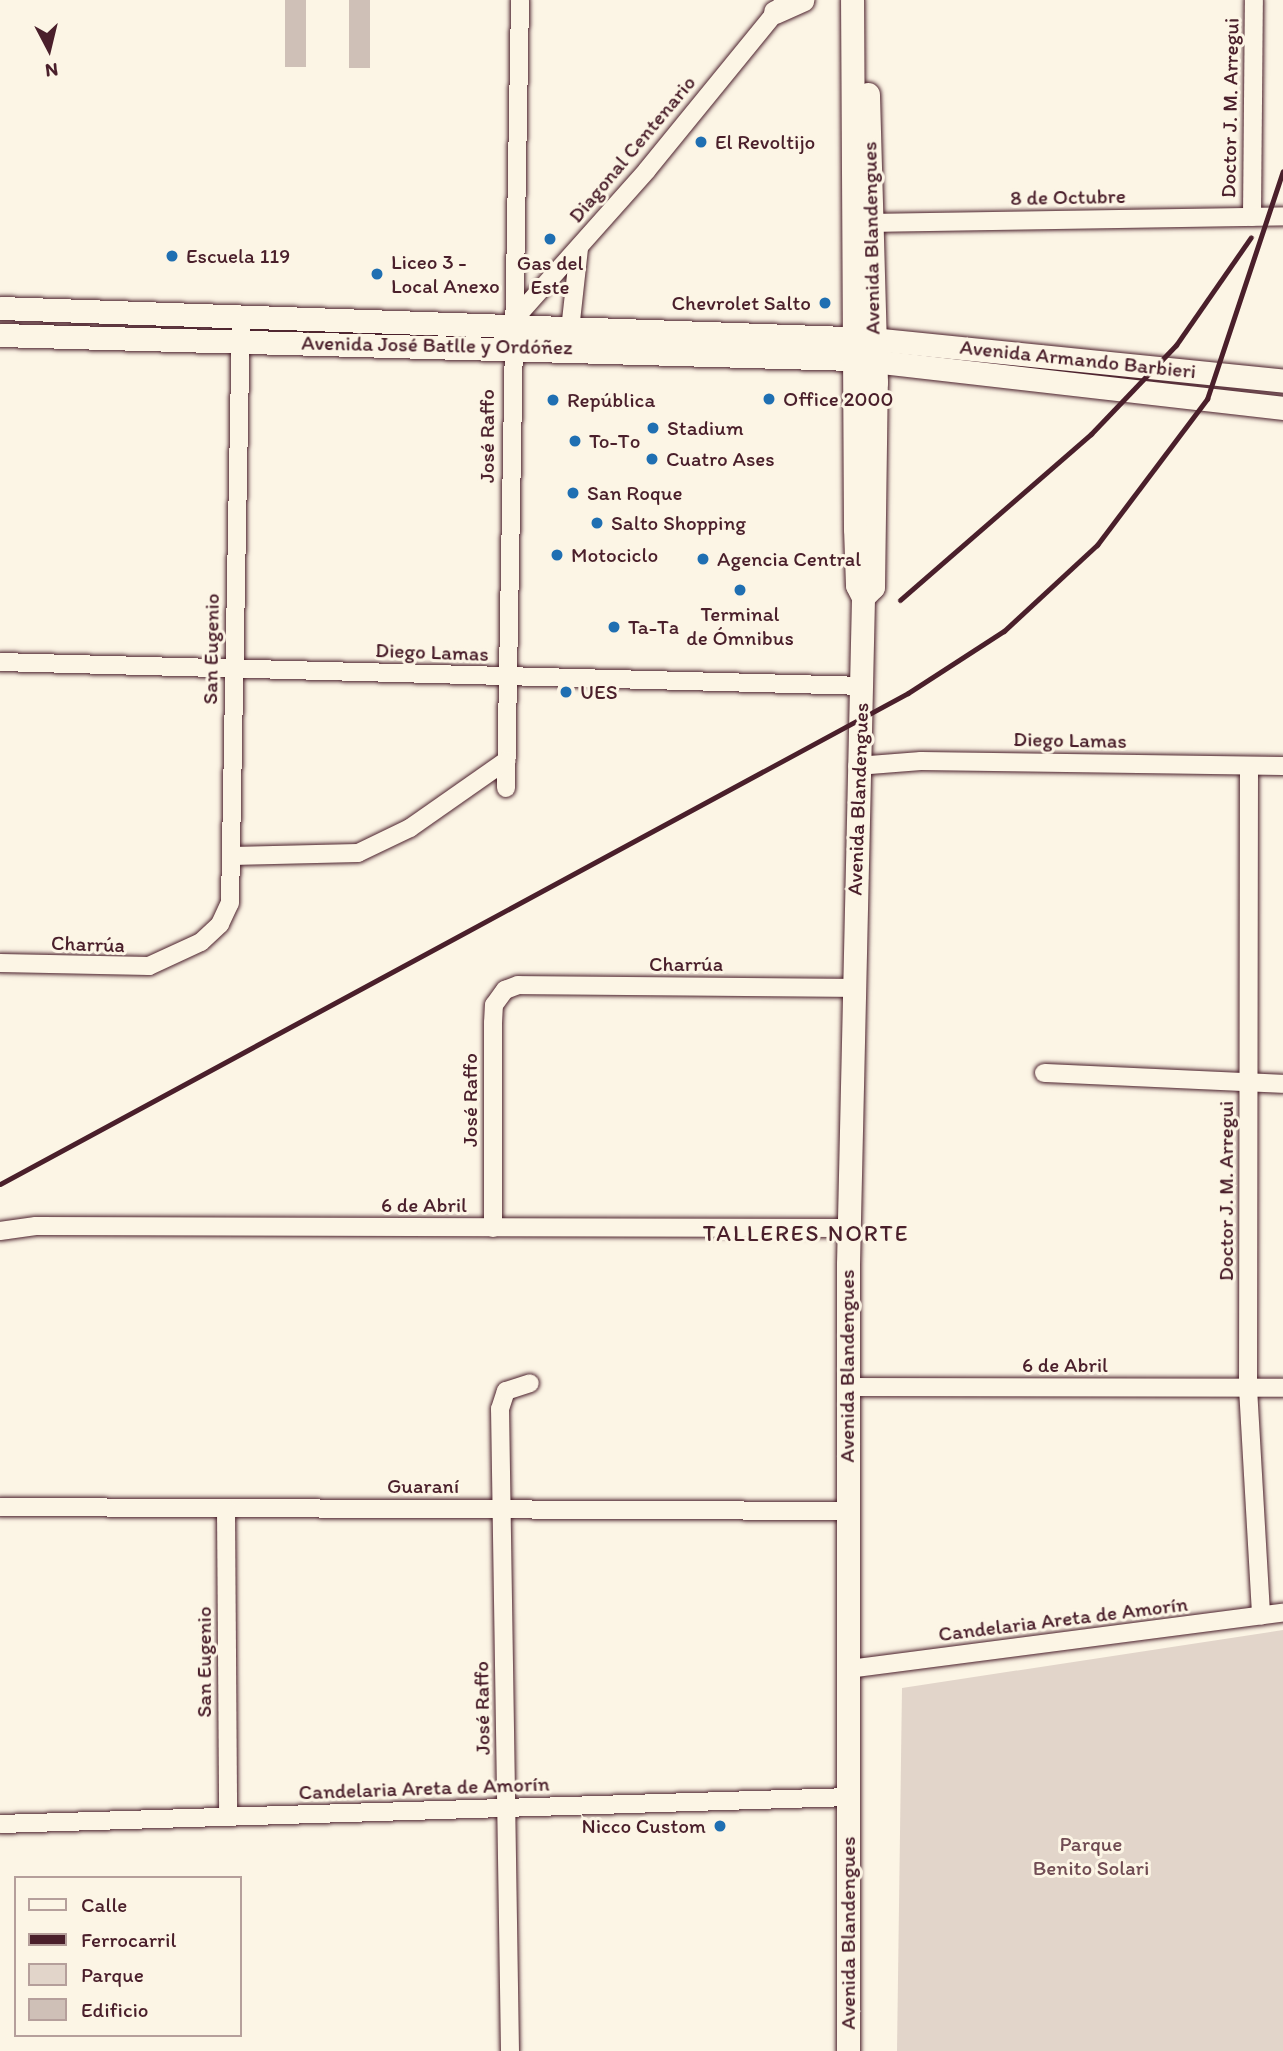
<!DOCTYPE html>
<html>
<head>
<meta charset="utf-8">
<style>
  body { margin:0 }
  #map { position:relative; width:1283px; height:2051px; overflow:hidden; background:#fcf5e5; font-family:Itim,sans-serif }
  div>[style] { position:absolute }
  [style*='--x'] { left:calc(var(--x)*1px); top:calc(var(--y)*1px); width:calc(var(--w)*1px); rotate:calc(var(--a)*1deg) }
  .green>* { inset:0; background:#e2d5ca }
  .building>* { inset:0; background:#cfc0b7; transform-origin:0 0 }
  .roads { filter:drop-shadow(0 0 2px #4a1f2b) drop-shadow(0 0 2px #4a1f2b) }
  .minor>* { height:18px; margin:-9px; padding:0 9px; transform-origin:9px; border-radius:9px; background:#fcf5e5 }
  .tertiary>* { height:23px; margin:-11.5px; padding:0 11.5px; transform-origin:11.5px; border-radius:11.5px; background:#fcf5e5 }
  .rail>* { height:5px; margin:-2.5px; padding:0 2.5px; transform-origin:2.5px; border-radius:2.5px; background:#4a1f2b }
  .dots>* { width:19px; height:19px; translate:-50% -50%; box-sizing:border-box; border:4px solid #fcf5e5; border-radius:50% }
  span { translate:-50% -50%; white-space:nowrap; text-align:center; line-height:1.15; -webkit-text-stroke:6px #fcf5e5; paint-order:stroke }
  .street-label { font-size:21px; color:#4a1f2b }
  .poi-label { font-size:21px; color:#4a1f2b }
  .left { translate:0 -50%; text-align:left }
  .right { translate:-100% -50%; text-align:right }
  .park-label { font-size:21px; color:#704c53 }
  .neighbourhood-label { font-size:23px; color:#4a1f2b; letter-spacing:2px }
  .legend { position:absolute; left:14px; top:1876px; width:228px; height:161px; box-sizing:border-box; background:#fcf5e5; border:2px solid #b59f9b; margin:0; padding:9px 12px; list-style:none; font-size:21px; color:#4a1f2b }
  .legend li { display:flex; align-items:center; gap:14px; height:35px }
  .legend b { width:35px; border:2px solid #b59f9b }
  .north { position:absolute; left:14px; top:14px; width:70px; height:70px; -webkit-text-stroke:5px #fcf5e5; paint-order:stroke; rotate:173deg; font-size:19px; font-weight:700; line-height:28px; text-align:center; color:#4a1f2b }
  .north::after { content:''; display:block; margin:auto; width:24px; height:32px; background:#4a1f2b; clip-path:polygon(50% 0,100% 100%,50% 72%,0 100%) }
</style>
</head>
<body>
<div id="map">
  <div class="green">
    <i style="clip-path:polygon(1283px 1630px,1283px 2051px,897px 2051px,902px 1688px)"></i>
  </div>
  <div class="building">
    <i style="left:285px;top:0;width:21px;height:67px"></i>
    <i style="left:349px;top:0;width:21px;height:68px"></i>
  </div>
  <div class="roads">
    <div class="minor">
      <i style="--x:1252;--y:217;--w:217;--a:-89.5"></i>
      <i style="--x:860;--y:223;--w:423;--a:-0.9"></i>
      <i style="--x:510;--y:324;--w:206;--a:-48.3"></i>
      <i style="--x:647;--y:170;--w:215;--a:-50.8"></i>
      <i style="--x:569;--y:339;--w:91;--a:-83.7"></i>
      <i style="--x:0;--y:662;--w:862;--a:1.59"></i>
      <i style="--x:857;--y:766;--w:64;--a:-4.5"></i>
      <i style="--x:921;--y:761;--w:362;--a:0.8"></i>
      <i style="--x:1249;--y:766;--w:622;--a:90.09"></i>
      <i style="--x:1248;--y:1388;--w:228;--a:86.7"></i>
      <i style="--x:506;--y:788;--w:788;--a:-88.98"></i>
      <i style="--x:232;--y:856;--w:126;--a:-1.4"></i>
      <i style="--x:358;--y:853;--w:58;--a:-25.7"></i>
      <i style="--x:410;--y:828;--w:118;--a:-35"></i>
      <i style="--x:0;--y:963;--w:149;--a:1.2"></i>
      <i style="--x:149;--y:966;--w:57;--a:-24.8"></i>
      <i style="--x:201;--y:942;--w:26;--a:-43"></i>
      <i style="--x:220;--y:924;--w:23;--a:-65"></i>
      <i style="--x:230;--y:903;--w:588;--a:-88.93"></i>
      <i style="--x:1044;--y:1073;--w:239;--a:2.6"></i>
      <i style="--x:493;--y:1228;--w:205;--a:-90"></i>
      <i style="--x:493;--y:1023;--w:18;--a:-87"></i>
      <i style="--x:494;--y:1005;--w:19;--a:-54"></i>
      <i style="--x:505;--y:990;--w:14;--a:-21"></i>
      <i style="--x:518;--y:985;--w:335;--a:0.5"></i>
      <i style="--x:0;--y:1231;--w:36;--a:-8"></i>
      <i style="--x:36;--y:1226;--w:813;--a:0.14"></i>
      <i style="--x:847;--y:1387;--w:436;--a:0.1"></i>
      <i style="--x:0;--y:1507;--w:847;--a:0.27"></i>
      <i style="--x:226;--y:1508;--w:308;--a:89.6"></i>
      <i style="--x:849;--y:1669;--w:438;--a:-7.4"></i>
      <i style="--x:0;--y:1824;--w:848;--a:-1.82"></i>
      <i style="--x:510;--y:2051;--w:642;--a:-90.89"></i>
      <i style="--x:500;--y:1409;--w:19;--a:-72"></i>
      <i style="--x:506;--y:1391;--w:25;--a:-18"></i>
    </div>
    <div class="tertiary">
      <i style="--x:775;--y:12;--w:30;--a:-24"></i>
      <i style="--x:0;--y:308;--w:874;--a:2.03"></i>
      <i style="--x:873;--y:339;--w:412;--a:5.8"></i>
      <i style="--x:0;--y:335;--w:854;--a:1.61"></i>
      <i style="--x:854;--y:359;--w:432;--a:6.5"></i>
      <i style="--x:863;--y:597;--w:14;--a:-45"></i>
      <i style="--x:873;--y:587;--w:205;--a:-89.2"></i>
      <i style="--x:876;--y:382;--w:288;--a:-91.6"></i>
      <i style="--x:848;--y:2051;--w:787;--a:-90"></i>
      <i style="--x:848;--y:1264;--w:667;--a:-88.71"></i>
      <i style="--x:863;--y:597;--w:13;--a:-117"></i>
      <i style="--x:857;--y:585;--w:56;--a:-92"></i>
      <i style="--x:855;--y:529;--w:529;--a:-90.32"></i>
    </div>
  </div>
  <div class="rail">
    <i style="--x:900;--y:600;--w:253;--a:-41"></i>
    <i style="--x:1091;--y:434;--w:123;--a:-46.3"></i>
    <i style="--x:1176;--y:345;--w:131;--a:-55.2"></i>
    <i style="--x:0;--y:1184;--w:1032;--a:-28.4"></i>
    <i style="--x:908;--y:693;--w:114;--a:-32.9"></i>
    <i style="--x:1004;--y:631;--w:127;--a:-42.8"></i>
    <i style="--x:1097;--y:545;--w:183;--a:-53"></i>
    <i style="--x:1207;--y:399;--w:240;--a:-71.6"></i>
  </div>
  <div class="dots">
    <i style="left:701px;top:142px;background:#1f6fb2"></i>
    <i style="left:550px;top:239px;background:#1f6fb2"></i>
    <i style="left:172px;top:256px;background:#1f6fb2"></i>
    <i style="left:377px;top:274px;background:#1f6fb2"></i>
    <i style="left:825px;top:303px;background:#1f6fb2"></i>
    <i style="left:769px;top:399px;background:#1f6fb2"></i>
    <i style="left:553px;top:400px;background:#1f6fb2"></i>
    <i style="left:653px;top:428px;background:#1f6fb2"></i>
    <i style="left:575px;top:441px;background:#1f6fb2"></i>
    <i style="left:652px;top:459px;background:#1f6fb2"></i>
    <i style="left:573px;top:493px;background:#1f6fb2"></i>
    <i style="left:597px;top:523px;background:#1f6fb2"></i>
    <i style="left:557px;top:555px;background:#1f6fb2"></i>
    <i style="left:703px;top:559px;background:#1f6fb2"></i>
    <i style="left:740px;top:590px;background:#1f6fb2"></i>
    <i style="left:614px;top:627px;background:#1f6fb2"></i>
    <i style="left:566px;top:692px;background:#1f6fb2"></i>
    <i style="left:720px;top:1826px;background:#1f6fb2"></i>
  </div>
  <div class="street-label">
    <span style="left:1230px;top:108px;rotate:-89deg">Doctor J. M. Arregui</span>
    <span style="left:632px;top:149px;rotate:-50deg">Diagonal Centenario</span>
    <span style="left:1068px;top:197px;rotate:-1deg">8 de Octubre</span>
    <span style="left:871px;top:238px;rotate:-91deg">Avenida Blandengues</span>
    <span style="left:437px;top:345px;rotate:1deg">Avenida José Batlle y Ordóñez</span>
    <span style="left:1078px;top:359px;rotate:6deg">Avenida Armando Barbieri</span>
    <span style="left:487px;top:436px;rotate:-90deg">José Raffo</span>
    <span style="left:211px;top:649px;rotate:-89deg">San Eugenio</span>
    <span style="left:432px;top:652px;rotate:2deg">Diego Lamas</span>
    <span style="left:1070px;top:740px;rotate:1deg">Diego Lamas</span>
    <span style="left:858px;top:799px;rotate:-88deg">Avenida Blandengues</span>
    <span style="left:88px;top:944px;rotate:2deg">Charrúa</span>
    <span style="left:686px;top:964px">Charrúa</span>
    <span style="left:470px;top:1100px;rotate:-90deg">José Raffo</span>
    <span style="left:1226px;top:1191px;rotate:-90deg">Doctor J. M. Arregui</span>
    <span style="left:424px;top:1205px">6 de Abril</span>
    <span style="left:1065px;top:1365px">6 de Abril</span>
    <span style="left:847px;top:1366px;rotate:-90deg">Avenida Blandengues</span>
    <span style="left:423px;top:1486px">Guaraní</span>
    <span style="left:1063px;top:1619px;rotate:-7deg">Candelaria Areta de Amorín</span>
    <span style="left:204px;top:1662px;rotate:-90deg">San Eugenio</span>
    <span style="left:482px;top:1708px;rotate:-91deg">José Raffo</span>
    <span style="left:424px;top:1788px;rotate:-2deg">Candelaria Areta de Amorín</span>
    <span style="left:848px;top:1933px;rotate:-90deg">Avenida Blandengues</span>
  </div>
  <div class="poi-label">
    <span class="left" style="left:715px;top:142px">El Revoltijo</span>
    <span class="left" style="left:186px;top:256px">Escuela 119</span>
    <span class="left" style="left:391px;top:274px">Liceo 3 -<br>Local Anexo</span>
    <span style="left:550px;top:275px">Gas del<br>Este</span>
    <span class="right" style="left:811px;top:303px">Chevrolet Salto</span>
    <span class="left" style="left:783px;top:399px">Office 2000</span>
    <span class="left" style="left:567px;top:400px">República</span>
    <span class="left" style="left:667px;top:428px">Stadium</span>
    <span class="left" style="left:589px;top:441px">To-To</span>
    <span class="left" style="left:666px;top:459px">Cuatro Ases</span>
    <span class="left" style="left:587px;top:493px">San Roque</span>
    <span class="left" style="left:611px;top:523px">Salto Shopping</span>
    <span class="left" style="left:571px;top:555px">Motociclo</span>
    <span class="left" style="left:717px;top:559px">Agencia Central</span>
    <span style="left:740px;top:626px">Terminal<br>de Ómnibus</span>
    <span class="left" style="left:628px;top:627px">Ta-Ta</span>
    <span class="left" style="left:580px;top:692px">UES</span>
    <span class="right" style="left:706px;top:1826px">Nicco Custom</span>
  </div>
  <div class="park-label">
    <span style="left:1091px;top:1856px">Parque<br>Benito Solari</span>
  </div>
  <div class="neighbourhood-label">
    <span style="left:806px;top:1233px">TALLERES NORTE</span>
  </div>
  <ul class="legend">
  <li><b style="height:9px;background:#fcf5e5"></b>Calle</li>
  <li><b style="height:9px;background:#4a1f2b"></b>Ferrocarril</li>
  <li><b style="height:19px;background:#e2d5ca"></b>Parque</li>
  <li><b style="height:19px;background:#cfc0b7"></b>Edificio</li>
  </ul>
  <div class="north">N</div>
</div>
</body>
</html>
